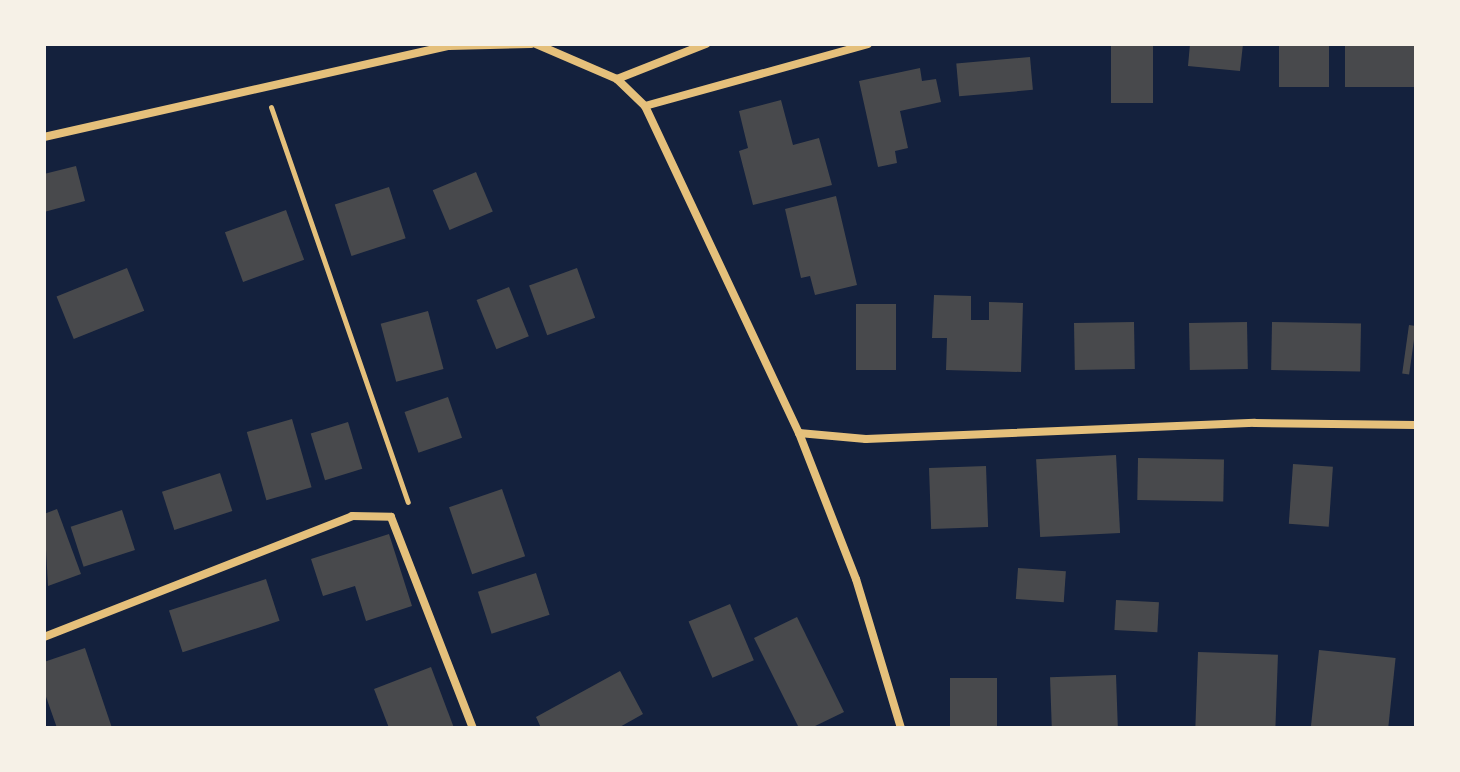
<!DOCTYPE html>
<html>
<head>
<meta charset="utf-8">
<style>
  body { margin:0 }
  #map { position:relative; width:1460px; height:772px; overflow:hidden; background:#14213d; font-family:Barlow,sans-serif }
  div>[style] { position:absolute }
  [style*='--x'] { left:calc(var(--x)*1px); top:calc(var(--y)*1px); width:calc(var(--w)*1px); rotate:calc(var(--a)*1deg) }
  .building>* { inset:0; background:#48494c; transform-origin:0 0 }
  .path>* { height:5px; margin:-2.5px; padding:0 2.5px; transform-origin:2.5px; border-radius:2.5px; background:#e5c07b }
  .minor>* { height:8px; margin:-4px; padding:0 4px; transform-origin:4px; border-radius:4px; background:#e5c07b }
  span { translate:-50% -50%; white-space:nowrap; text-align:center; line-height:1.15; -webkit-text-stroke:8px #f6f1e7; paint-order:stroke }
  .frame { position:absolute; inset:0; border:46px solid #f6f1e7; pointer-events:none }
</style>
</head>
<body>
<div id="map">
  <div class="building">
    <i style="left:1111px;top:44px;width:42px;height:59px"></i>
    <i style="clip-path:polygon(1190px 44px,1243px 44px,1240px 71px,1188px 66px)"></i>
    <i style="left:1279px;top:44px;width:50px;height:43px"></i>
    <i style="left:1345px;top:44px;width:71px;height:43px"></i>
    <i style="left:1030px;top:57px;width:33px;height:74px;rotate:85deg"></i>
    <i style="clip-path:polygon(920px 68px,922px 81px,936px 79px,941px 102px,900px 111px,908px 148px,895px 151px,897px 163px,878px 167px,859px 81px)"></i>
    <i style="clip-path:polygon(781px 100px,793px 145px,819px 138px,832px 185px,753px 205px,739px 151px,748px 148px,739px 111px)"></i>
    <i style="clip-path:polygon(76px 166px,85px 201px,44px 212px,44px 174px)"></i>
    <i style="left:476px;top:172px;width:43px;height:47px;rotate:67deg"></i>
    <i style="left:389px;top:187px;width:54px;height:57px;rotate:72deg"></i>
    <i style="clip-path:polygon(836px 196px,857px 285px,815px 295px,810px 276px,801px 278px,785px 209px)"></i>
    <i style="left:286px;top:210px;width:53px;height:65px;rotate:70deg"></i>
    <i style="left:127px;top:268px;width:46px;height:76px;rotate:68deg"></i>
    <i style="left:577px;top:268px;width:53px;height:51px;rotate:70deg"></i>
    <i style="left:509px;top:287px;width:53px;height:35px;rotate:68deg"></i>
    <i style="clip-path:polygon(934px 295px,971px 296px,971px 320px,989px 320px,989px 302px,1023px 303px,1021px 372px,946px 370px,947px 338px,932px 338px)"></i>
    <i style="left:856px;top:304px;width:40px;height:66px"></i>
    <i style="left:428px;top:311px;width:60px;height:49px;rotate:75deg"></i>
    <i style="left:1134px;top:322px;width:47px;height:60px;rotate:89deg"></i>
    <i style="left:1247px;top:322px;width:47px;height:58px;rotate:89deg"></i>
    <i style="left:1272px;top:322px;width:89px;height:48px;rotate:1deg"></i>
    <i style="left:1409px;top:325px;width:7px;height:49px;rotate:8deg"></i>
    <i style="left:448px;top:397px;width:43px;height:46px;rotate:71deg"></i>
    <i style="left:292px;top:419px;width:71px;height:47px;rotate:74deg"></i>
    <i style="left:348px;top:422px;width:49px;height:39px;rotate:73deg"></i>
    <i style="left:1116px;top:455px;width:78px;height:80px;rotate:87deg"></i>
    <i style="left:1138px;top:458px;width:86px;height:42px;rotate:1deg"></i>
    <i style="left:1293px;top:464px;width:40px;height:60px;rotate:4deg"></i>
    <i style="left:986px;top:466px;width:61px;height:57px;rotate:88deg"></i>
    <i style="left:220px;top:473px;width:40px;height:61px;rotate:72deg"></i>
    <i style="left:502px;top:489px;width:71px;height:56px;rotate:71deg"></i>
    <i style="clip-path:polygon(57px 509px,81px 574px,48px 586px,44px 514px)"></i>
    <i style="left:122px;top:510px;width:42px;height:54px;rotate:72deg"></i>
    <i style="clip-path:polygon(389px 534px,412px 606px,366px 621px,355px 586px,323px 596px,311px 559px)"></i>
    <i style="left:1018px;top:568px;width:48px;height:31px;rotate:4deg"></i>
    <i style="left:536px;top:573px;width:44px;height:61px;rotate:72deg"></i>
    <i style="left:266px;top:579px;width:44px;height:102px;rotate:72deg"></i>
    <i style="left:1116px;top:600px;width:43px;height:30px;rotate:3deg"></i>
    <i style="left:730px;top:604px;width:61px;height:45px;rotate:67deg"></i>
    <i style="clip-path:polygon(797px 617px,844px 712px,811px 728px,799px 728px,754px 638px)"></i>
    <i style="clip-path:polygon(85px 648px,112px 728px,57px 728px,44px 691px,44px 662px)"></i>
    <i style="left:1319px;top:650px;width:77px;height:78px;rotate:6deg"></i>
    <i style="left:1198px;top:652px;width:80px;height:76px;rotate:2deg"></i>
    <i style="clip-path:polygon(431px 667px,454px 728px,389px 728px,374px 689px)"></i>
    <i style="clip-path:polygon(620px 671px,643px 714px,618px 728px,541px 728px,536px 717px)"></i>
    <i style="left:1116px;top:675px;width:53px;height:66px;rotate:88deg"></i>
    <i style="left:950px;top:678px;width:47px;height:50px"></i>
  </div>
  <div class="path">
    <i style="--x:271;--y:107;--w:418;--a:70.9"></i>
  </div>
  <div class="minor">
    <i style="--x:536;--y:44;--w:88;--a:23.4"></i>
    <i style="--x:617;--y:79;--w:39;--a:44"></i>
    <i style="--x:645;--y:106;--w:361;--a:64.8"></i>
    <i style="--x:799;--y:433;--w:157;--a:68.7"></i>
    <i style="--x:856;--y:579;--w:156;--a:73.2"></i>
    <i style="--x:617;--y:79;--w:96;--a:-21.5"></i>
    <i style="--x:645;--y:106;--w:231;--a:-15.5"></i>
    <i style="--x:44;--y:137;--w:415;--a:-12.7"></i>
    <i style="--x:449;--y:46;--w:82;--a:-1.4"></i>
    <i style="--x:799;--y:433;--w:67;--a:5.1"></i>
    <i style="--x:866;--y:439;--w:389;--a:-2.4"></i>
    <i style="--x:1255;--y:423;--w:161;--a:0.7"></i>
    <i style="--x:44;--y:637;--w:331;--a:-21.4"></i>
    <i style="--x:352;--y:516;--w:39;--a:1"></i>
    <i style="--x:391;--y:517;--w:226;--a:68.8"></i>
  </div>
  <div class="frame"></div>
</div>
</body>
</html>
